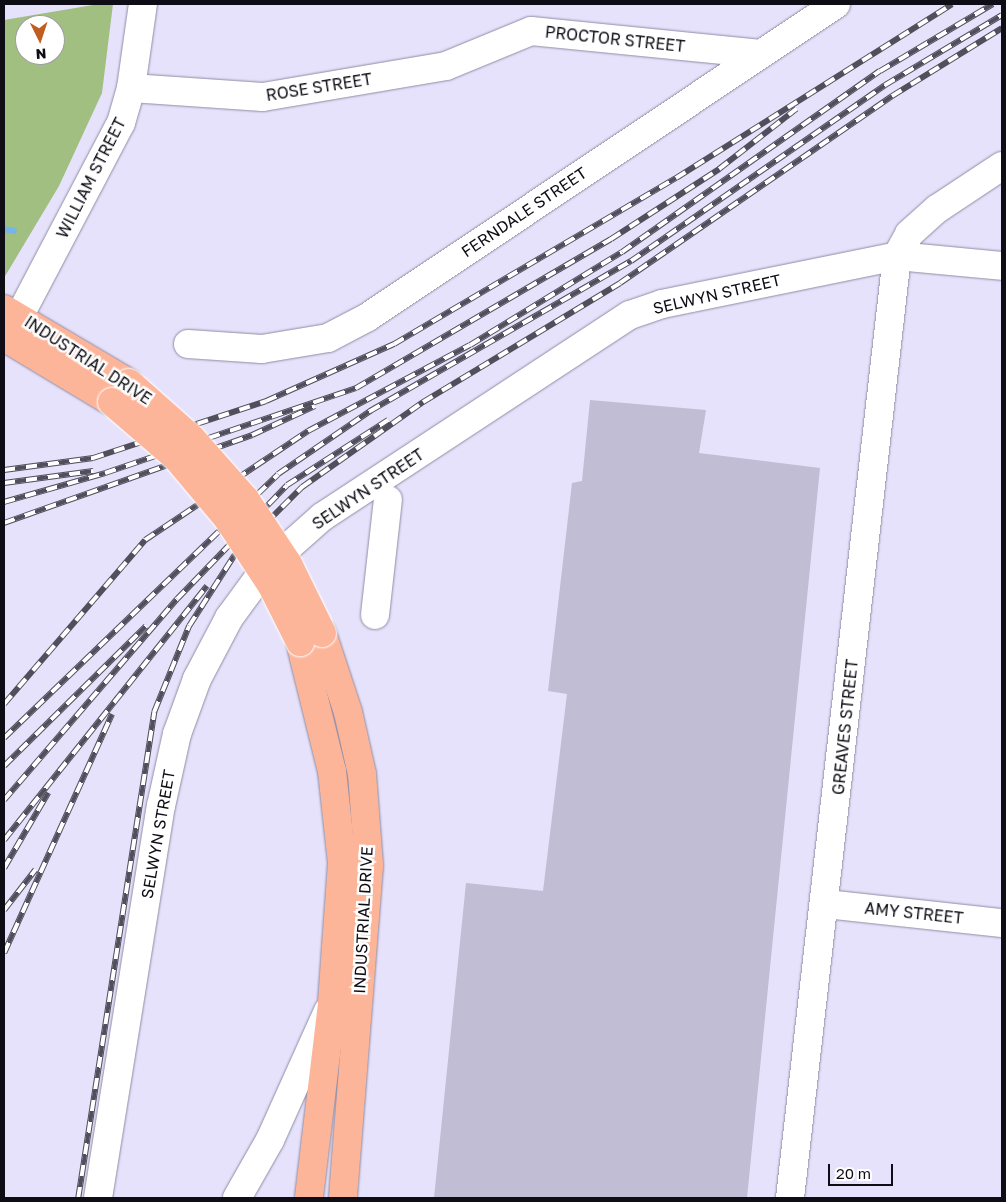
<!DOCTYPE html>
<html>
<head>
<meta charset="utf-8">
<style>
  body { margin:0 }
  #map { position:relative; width:1006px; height:1202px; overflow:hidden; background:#e6e2fc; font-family:"Golos Text",sans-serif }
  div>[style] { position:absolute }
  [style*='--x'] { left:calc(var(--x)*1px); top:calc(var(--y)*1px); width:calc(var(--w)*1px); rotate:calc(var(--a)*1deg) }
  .green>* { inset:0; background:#a0bf81 }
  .stream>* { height:6px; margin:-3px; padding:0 3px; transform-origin:3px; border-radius:3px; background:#77b4e8 }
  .building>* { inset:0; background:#c0bdd5 }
  .roads { filter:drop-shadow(0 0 1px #8f8ca3) drop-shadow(0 0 1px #8f8ca3) }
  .minor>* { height:28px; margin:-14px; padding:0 14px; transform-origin:14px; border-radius:14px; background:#fff }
  .highway>* { height:28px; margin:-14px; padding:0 14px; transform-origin:14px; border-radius:14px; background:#fdb59a }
  .rail>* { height:5.5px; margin-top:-2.75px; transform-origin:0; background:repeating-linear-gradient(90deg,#fff 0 11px,#514f5c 0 22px); box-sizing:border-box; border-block:1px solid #514f5c }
  .bridges { filter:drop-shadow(0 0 1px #fff) drop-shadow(0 0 1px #fff) }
  .highway-bridge>* { height:28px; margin:-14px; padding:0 14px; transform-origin:14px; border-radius:14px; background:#fdb59a }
  span { translate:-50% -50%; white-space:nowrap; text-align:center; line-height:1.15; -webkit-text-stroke:5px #fff; paint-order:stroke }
  .street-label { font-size:16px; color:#0e0c14 }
  .frame { position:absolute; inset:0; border:5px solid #0e0c14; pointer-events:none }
  .north { position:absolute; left:15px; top:15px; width:50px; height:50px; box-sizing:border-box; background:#fff; border:1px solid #9f9ea1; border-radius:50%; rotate:176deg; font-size:14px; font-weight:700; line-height:20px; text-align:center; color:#0e0c14 }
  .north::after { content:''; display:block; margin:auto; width:18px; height:22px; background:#c05e21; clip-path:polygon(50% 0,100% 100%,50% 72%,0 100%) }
  .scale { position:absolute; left:828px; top:1164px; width:65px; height:22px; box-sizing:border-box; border:2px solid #0e0c14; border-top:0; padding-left:6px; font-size:15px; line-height:18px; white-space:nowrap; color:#0e0c14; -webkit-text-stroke:4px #fff; paint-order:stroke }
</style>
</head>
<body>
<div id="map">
  <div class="green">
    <i style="clip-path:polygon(evenodd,99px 4px,113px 4px,102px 93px,59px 186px,4px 278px,4px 20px,99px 4px,25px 25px,55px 25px,55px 55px,25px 55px,25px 25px)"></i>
  </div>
  <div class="stream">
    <i style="--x:4;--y:229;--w:10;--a:11"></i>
  </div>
  <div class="building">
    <i style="clip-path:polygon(590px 400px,706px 410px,699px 453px,820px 468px,747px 1198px,434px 1198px,466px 883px,543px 891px,567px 694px,548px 691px,572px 483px,582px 481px)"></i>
  </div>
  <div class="roads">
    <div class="minor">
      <i style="--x:131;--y:88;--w:132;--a:3.9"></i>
      <i style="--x:263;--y:97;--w:186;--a:-9.6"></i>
      <i style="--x:446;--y:66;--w:92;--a:-22.4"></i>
      <i style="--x:531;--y:31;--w:231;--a:5.7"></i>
      <i style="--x:20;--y:315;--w:217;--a:-62.3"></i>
      <i style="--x:121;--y:123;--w:36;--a:-74"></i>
      <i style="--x:131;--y:88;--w:85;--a:-81.9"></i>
      <i style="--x:188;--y:344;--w:74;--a:3.9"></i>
      <i style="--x:262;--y:349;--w:67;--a:-9.5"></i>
      <i style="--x:328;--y:338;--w:45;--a:-27.7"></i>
      <i style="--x:368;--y:317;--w:563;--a:-33.77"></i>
      <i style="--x:375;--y:615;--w:116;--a:-83.6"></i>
      <i style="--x:826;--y:904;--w:177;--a:6.2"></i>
      <i style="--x:98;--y:1198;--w:397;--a:-80.9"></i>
      <i style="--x:161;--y:806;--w:74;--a:-77.5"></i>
      <i style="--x:177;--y:734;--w:59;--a:-70"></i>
      <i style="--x:197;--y:679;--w:69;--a:-62.3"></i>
      <i style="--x:229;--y:618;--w:66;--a:-53.7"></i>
      <i style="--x:268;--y:565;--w:72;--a:-41.6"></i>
      <i style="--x:322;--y:517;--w:368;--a:-33.3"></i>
      <i style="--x:630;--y:315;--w:34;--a:-19"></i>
      <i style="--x:662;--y:304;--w:240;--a:-11.5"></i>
      <i style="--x:897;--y:256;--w:105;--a:5.4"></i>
      <i style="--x:237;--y:1198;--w:67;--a:-60.4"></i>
      <i style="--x:270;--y:1140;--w:141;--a:-65.8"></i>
      <i style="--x:790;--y:1198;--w:948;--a:-83.52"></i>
      <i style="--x:897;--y:256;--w:25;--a:-61"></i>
      <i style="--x:909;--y:234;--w:38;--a:-42"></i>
      <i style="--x:937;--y:209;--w:78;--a:-33.5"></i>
    </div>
    <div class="highway">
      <i style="--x:4;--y:309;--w:145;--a:30.6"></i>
      <i style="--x:4;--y:337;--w:126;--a:31"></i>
      <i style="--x:322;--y:633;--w:83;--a:71.8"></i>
      <i style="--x:348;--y:712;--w:64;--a:77.3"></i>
      <i style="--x:362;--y:774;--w:92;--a:85.6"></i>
      <i style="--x:369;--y:866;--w:333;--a:94.5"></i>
      <i style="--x:300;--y:642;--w:133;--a:76.1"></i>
      <i style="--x:332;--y:771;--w:93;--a:83.8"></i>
      <i style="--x:342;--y:863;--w:141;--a:94.1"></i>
      <i style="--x:332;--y:1004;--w:195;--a:96.8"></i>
    </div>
  </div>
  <div class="rail">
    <i style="--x:4;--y:470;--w:90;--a:-7.7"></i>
    <i style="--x:93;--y:458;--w:182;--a:-18.2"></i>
    <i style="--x:266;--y:401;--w:140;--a:-24"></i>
    <i style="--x:394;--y:344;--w:327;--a:-30.5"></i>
    <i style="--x:676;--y:178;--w:326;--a:-32.2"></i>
    <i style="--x:4;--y:483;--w:90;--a:-7.7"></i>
    <i style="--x:4;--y:502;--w:105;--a:-16"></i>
    <i style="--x:105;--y:473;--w:265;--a:-18.7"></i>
    <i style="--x:356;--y:388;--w:295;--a:-30.3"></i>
    <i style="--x:611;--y:239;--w:129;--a:-32.9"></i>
    <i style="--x:719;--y:169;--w:98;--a:-37.9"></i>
    <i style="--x:4;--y:523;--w:263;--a:-19.5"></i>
    <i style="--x:252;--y:435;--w:69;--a:-24.7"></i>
    <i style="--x:4;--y:704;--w:216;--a:-49.3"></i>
    <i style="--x:145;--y:540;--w:196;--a:-33.8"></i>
    <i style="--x:308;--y:431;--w:183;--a:-28"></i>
    <i style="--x:470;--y:345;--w:178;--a:-31.5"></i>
    <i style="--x:622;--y:252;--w:315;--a:-35.1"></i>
    <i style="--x:880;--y:71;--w:131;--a:-30.7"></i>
    <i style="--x:4;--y:738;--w:380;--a:-43.9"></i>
    <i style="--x:278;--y:474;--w:112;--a:-34.4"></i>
    <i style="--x:370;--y:411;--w:301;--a:-29.9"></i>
    <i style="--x:631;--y:261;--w:309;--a:-34.7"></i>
    <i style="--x:885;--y:85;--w:136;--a:-30.9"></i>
    <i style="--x:4;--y:766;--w:199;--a:-44.6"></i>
    <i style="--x:4;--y:800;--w:265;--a:-49.3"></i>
    <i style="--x:177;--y:599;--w:158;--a:-46"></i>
    <i style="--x:287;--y:485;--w:120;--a:-32.8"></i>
    <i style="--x:4;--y:840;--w:325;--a:-51.4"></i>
    <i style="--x:4;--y:868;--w:87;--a:-59.6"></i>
    <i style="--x:4;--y:910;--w:51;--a:-52.2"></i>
    <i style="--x:4;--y:953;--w:262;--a:-65.7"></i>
    <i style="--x:78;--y:1198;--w:492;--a:-81.1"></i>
    <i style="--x:154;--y:712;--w:93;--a:-67.9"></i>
    <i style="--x:189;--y:626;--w:85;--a:-57.4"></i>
    <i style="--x:235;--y:554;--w:95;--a:-45"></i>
    <i style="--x:302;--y:487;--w:148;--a:-35.1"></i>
    <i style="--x:423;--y:402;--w:230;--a:-31.1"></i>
    <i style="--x:620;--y:283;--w:330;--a:-34.5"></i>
    <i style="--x:892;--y:96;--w:129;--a:-31.7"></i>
  </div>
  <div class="bridges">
    <div class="highway-bridge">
      <i style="--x:129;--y:383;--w:84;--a:41.6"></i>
      <i style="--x:192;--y:439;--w:80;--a:48.5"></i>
      <i style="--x:245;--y:499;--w:78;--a:56.5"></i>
      <i style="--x:288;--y:564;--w:77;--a:63.8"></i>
      <i style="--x:112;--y:402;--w:86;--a:40.7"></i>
      <i style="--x:177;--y:458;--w:80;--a:50.1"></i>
      <i style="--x:228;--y:519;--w:80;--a:56.7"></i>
      <i style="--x:272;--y:586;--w:63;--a:63.4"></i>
    </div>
  </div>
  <div class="street-label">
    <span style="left:615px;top:39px;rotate:6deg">PROCTOR STREET</span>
    <span style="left:319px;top:87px;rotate:-9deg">ROSE STREET</span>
    <span style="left:91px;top:178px;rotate:-63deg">WILLIAM STREET</span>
    <span style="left:524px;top:212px;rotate:-34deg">FERNDALE STREET</span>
    <span style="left:717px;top:294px;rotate:-13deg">SELWYN STREET</span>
    <span style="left:88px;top:360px;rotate:33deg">INDUSTRIAL DRIVE</span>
    <span style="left:368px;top:489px;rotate:-34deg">SELWYN STREET</span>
    <span style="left:845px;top:727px;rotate:-84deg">GREAVES STREET</span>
    <span style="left:158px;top:834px;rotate:-80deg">SELWYN STREET</span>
    <span style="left:914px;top:913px;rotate:6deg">AMY STREET</span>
    <span style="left:363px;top:920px;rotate:-87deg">INDUSTRIAL DRIVE</span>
  </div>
  <div class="frame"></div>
  <div class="north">N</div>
  <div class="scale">20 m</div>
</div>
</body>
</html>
